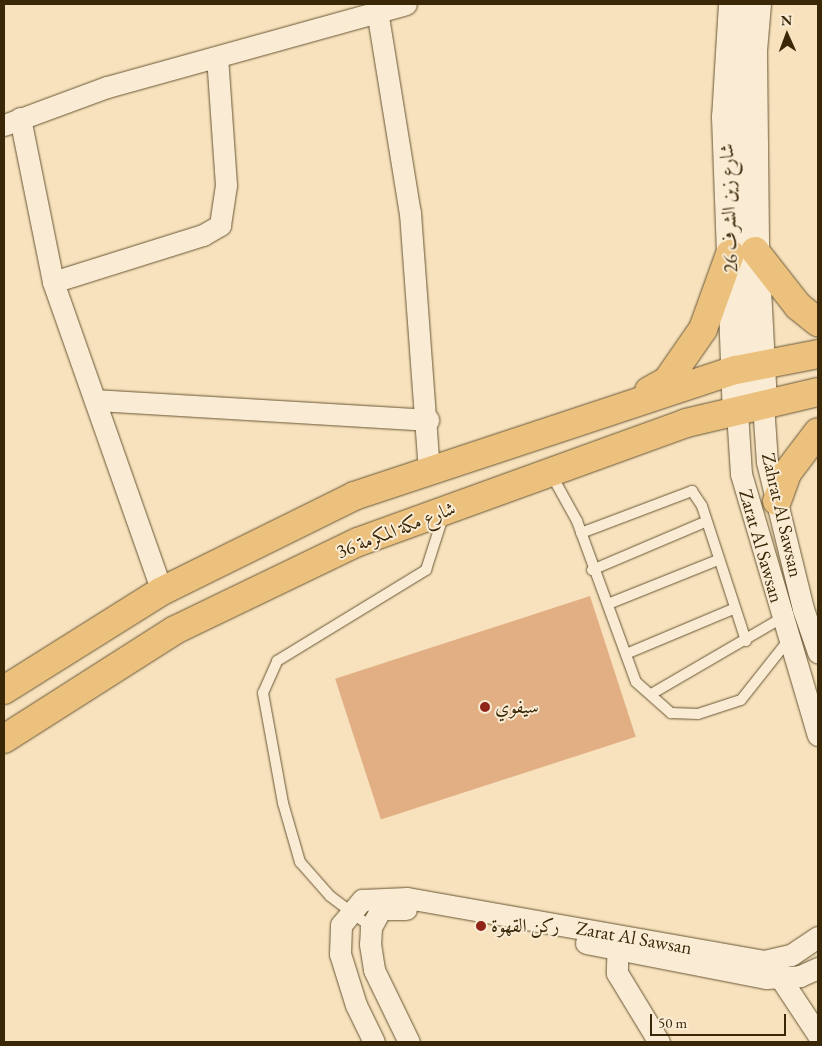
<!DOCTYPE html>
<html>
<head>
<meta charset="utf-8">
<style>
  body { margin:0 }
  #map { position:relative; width:822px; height:1046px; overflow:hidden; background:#f7e2bd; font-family:"EB Garamond",Amiri,serif }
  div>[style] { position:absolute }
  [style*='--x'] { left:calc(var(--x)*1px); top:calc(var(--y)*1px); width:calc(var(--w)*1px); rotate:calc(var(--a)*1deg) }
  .building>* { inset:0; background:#e2af85; transform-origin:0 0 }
  .roads { filter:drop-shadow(0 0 1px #695634) drop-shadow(0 0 1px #695634) }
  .service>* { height:10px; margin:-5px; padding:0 5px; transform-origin:5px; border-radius:5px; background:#faecd4 }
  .minor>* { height:21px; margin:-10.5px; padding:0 10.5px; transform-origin:10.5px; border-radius:10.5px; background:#faecd4 }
  .secondary>* { height:28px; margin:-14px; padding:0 14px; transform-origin:14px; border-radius:14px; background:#faecd4 }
  .primary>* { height:28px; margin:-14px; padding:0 14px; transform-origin:14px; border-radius:14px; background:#ecc17e }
  .dots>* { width:14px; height:14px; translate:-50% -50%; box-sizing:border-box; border:2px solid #faecd4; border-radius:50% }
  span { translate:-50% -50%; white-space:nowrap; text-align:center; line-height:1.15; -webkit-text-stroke:4px #faecd4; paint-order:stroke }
  .street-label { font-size:19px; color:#3a2707 }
  .poi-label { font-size:19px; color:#3a2707 }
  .left { translate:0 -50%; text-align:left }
  .frame { position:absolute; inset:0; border:5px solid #3a2707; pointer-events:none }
  .north { position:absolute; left:762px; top:10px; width:50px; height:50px; -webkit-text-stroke:4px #faecd4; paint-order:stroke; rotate:358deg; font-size:14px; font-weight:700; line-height:20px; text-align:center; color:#3a2707 }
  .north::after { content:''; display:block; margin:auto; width:18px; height:22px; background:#3a2707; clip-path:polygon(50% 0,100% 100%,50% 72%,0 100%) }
  .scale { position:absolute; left:650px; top:1014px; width:136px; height:22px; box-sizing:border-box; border:2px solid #3a2707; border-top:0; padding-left:6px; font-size:15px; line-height:18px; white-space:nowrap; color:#3a2707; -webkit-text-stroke:4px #faecd4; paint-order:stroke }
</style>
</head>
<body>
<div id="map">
  <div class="building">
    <i style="left:590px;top:596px;width:148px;height:268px;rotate:72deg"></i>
  </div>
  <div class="roads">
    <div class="service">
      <i style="--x:551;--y:474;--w:54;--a:61"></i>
      <i style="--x:577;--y:521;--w:171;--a:69.9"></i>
      <i style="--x:636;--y:682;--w:47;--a:41.5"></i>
      <i style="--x:671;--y:713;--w:27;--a:2"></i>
      <i style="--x:698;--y:714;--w:45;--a:-18"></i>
      <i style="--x:741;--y:700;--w:74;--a:-51.6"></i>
      <i style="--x:581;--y:533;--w:119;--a:-20.7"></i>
      <i style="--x:692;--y:491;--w:18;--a:56"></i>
      <i style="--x:702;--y:506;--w:142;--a:71.9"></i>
      <i style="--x:592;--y:570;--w:123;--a:-23"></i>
      <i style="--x:608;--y:604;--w:118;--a:-21.8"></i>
      <i style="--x:626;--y:654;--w:116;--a:-22.8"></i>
      <i style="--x:653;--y:693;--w:149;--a:-30.2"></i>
      <i style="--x:371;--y:927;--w:51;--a:-142.9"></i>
      <i style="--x:330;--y:896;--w:45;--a:-131.4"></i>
      <i style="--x:300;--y:862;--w:61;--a:-106.1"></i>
      <i style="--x:283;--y:803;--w:112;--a:-100.3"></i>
      <i style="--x:263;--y:693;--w:35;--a:-66"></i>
      <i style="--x:277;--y:661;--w:175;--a:-31.4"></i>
      <i style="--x:426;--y:570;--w:59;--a:-72.2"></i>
    </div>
    <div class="minor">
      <i style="--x:376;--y:4;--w:212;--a:80.8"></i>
      <i style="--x:410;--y:213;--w:260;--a:85.8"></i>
      <i style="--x:20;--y:118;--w:167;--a:78.6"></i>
      <i style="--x:53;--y:282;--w:328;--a:70.6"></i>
      <i style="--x:4;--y:125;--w:110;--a:-20.3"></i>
      <i style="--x:107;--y:87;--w:310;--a:-15.5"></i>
      <i style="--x:53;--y:282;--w:157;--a:-17.4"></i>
      <i style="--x:203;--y:235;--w:20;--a:-30"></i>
      <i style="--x:220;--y:225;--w:40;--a:-81.5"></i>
      <i style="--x:226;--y:185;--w:128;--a:-94"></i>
      <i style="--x:95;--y:400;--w:334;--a:3.4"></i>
      <i style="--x:763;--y:404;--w:58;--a:86.1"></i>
      <i style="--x:767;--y:462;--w:151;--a:76.2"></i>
      <i style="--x:803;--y:609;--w:46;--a:70.8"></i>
      <i style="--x:737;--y:412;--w:62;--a:86.3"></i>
      <i style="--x:741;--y:474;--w:272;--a:73.6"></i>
      <i style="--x:406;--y:909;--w:25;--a:180"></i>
      <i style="--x:381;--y:909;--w:21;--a:119"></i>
      <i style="--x:371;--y:927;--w:17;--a:93"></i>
      <i style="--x:370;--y:944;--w:26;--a:81"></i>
      <i style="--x:374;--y:970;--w:80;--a:64.1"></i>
      <i style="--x:618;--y:938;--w:35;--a:92"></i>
      <i style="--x:617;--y:973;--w:81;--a:58.7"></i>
      <i style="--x:586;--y:943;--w:183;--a:11"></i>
      <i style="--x:766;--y:978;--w:34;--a:-3"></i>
      <i style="--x:800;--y:976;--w:20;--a:-24"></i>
      <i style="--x:781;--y:979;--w:67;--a:56.5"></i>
      <i style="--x:374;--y:1042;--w:41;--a:-115.9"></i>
      <i style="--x:356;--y:1005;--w:53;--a:-107.4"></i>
      <i style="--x:340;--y:954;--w:29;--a:-88"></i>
      <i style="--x:341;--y:925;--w:33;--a:-50"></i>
      <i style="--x:362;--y:900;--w:45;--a:-2.5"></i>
      <i style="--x:407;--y:898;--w:363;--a:10"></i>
      <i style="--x:764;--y:961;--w:28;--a:-13"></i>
      <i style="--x:791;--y:955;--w:32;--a:-34"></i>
    </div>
    <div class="secondary">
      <i style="--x:733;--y:4;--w:113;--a:93.5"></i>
      <i style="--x:726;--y:117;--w:295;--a:87.9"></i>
      <i style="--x:757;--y:4;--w:47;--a:94.9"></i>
      <i style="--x:753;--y:51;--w:200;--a:89.4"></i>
      <i style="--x:755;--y:251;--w:153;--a:87"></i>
    </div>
    <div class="primary">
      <i style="--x:755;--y:251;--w:70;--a:52"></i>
      <i style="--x:798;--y:306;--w:26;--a:39"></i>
      <i style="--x:649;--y:391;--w:21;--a:-29"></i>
      <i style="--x:667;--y:381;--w:63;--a:-55.3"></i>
      <i style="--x:703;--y:329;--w:80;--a:-70.2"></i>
      <i style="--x:777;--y:501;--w:30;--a:-70"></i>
      <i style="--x:787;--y:473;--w:51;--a:-52.9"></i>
      <i style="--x:4;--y:690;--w:186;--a:-32.1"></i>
      <i style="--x:162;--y:591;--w:214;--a:-26.3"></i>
      <i style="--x:354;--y:496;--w:402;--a:-18.3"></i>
      <i style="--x:736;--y:370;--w:84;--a:-11"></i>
      <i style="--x:4;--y:739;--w:203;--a:-32.5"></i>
      <i style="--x:175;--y:630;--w:203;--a:-25.7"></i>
      <i style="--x:358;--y:542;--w:349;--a:-19.9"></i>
      <i style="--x:686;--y:423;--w:136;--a:-13.2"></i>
    </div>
  </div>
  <div class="dots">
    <i style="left:485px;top:707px;background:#8f2418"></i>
    <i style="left:481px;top:926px;background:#8f2418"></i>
  </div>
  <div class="street-label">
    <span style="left:729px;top:208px;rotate:-92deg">شارع زين الشرف 26</span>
    <span style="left:782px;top:515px;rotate:77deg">Zahrat Al Sawsan</span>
    <span style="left:396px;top:530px;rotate:-21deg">شارع مكة المكرمة 36</span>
    <span style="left:761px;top:546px;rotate:74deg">Zarat Al Sawsan</span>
    <span style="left:634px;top:938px;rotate:10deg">Zarat Al Sawsan</span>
  </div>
  <div class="poi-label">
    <span class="left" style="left:495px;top:707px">سيفوي</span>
    <span class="left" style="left:491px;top:926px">ركن القهوة</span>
  </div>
  <div class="frame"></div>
  <div class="north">N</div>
  <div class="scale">50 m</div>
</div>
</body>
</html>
